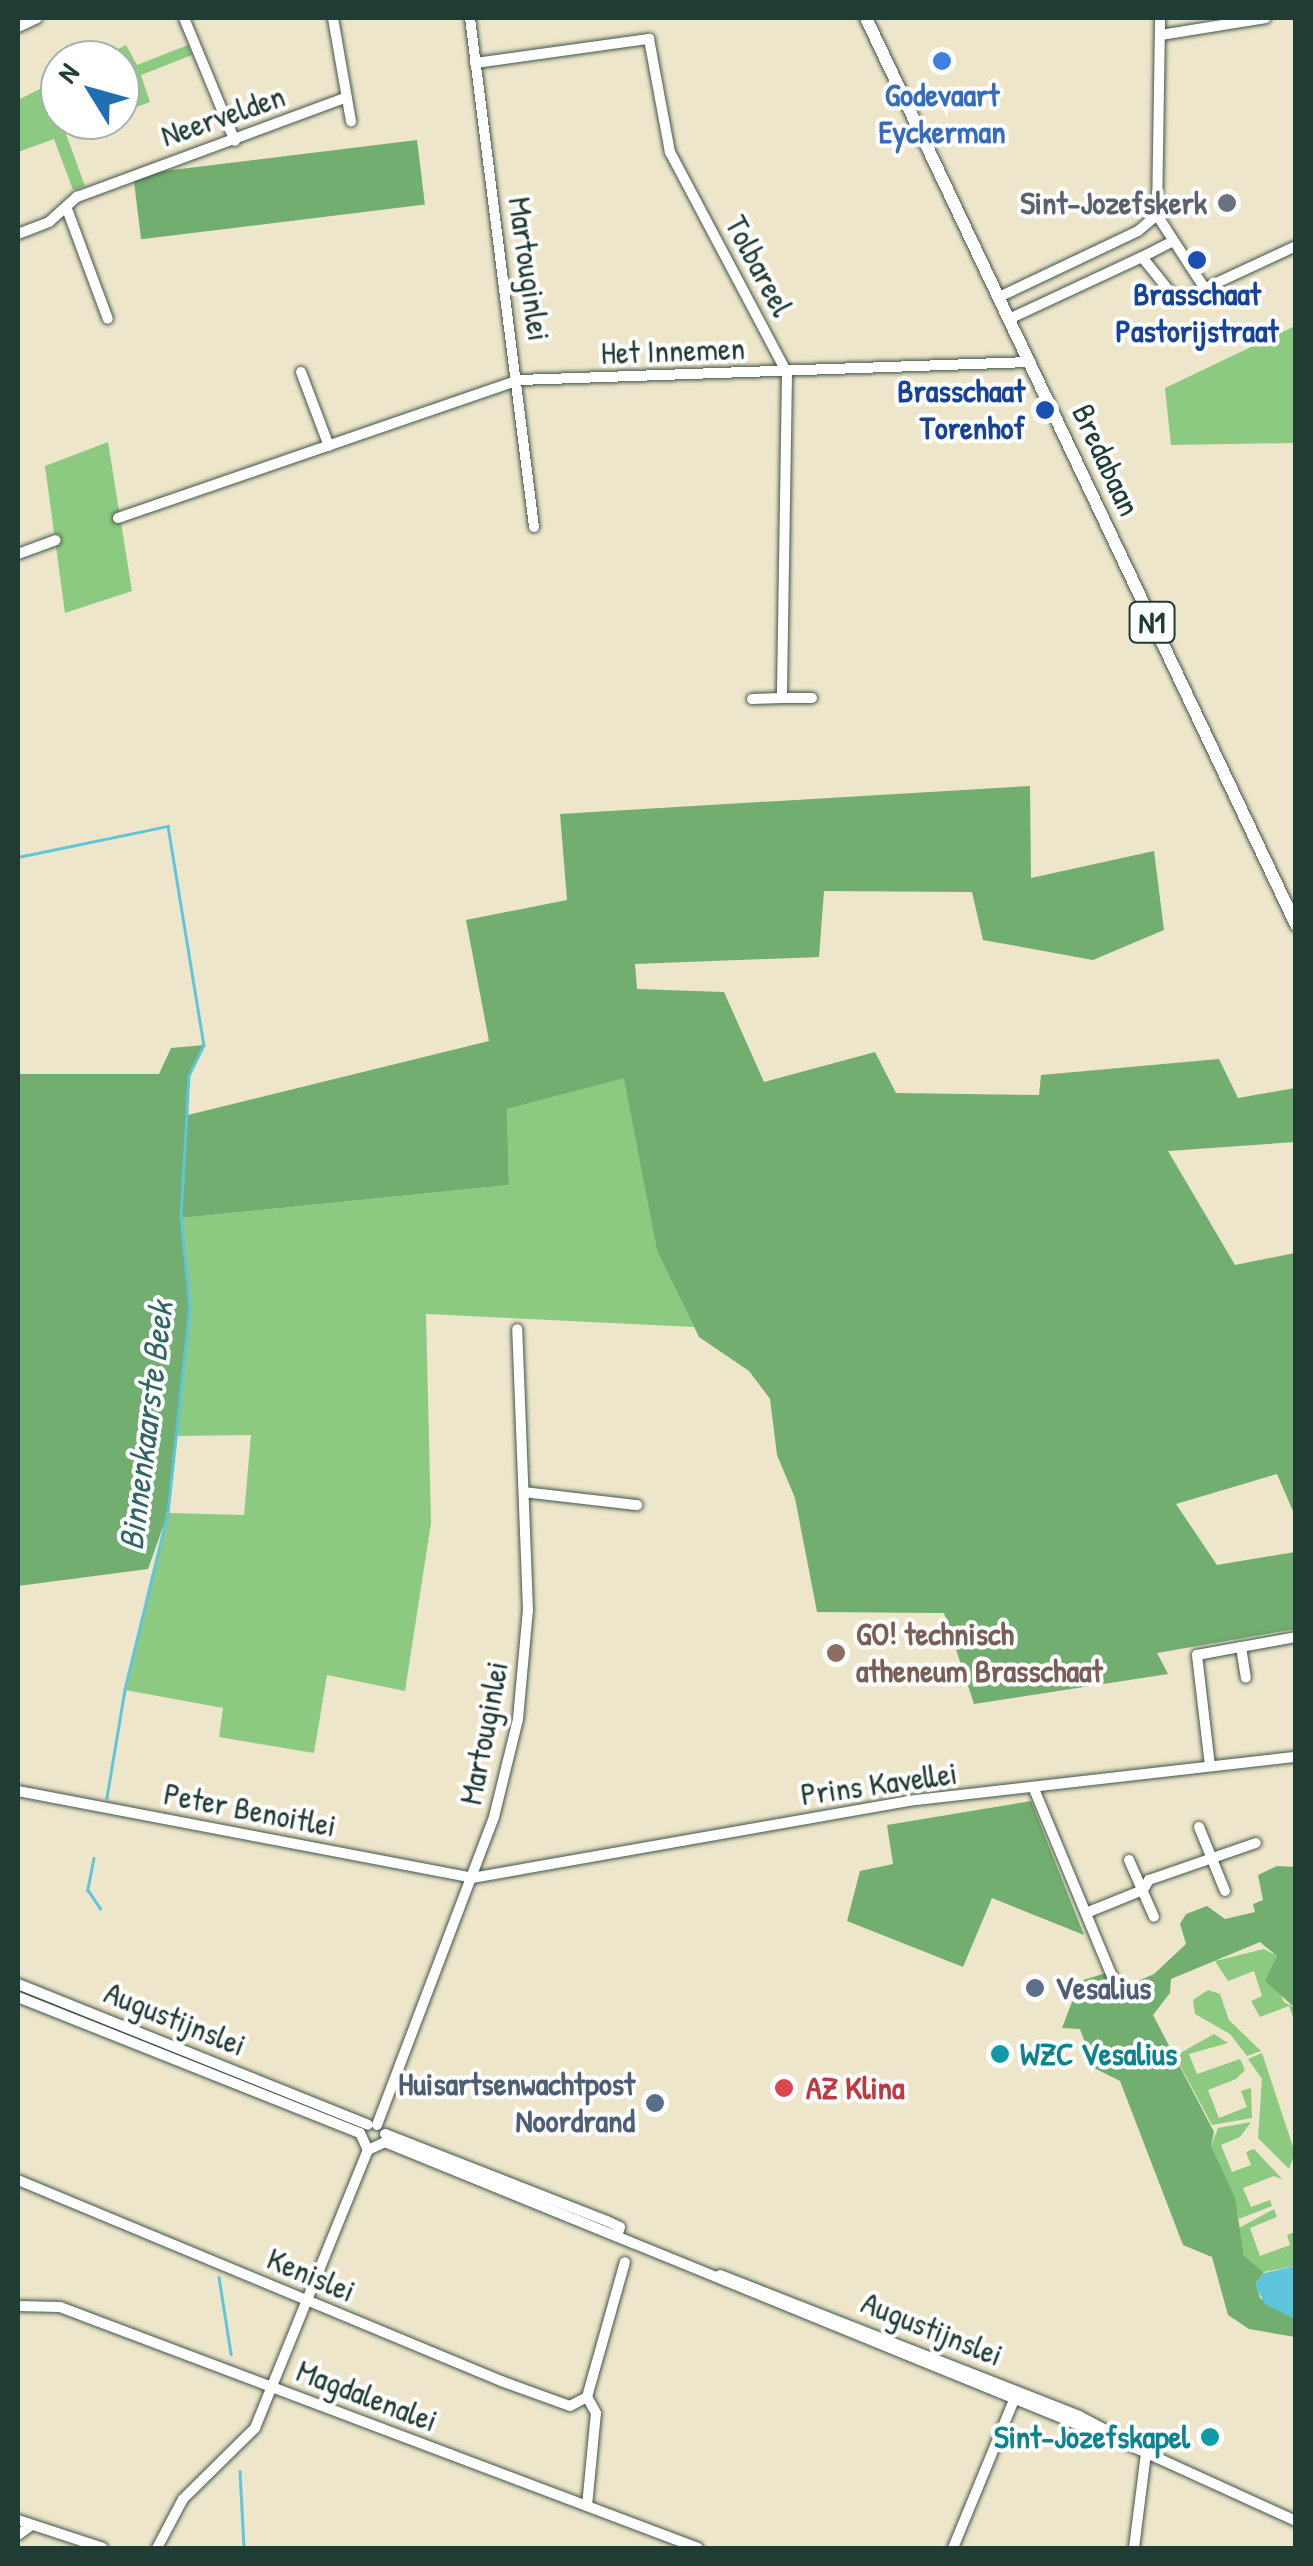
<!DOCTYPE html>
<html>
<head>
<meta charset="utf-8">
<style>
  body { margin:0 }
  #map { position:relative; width:1313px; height:2566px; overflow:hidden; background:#eee6ca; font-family:"Patrick Hand",sans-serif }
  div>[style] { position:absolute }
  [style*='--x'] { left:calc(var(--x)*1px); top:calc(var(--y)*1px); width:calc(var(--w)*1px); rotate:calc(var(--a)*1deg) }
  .green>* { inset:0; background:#8cca81 }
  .forest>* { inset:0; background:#71ae6f; transform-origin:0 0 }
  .water>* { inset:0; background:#5fc5dc }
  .stream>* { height:2.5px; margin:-1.25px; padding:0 1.25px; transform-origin:1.25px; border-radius:1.25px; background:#5fc5dc }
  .roads { filter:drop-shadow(0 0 2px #3e564a) drop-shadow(0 0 2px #3e564a) }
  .minor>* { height:10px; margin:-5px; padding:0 5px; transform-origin:5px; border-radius:5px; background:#fff }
  .major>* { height:12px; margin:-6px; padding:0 6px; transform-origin:6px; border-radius:6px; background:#fff }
  .dots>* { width:28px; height:28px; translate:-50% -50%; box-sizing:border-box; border:5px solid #fff; border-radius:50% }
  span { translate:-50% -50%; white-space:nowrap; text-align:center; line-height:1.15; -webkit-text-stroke:8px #fff; paint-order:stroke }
  .shield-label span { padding:2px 8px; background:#fff; border:2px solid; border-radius:8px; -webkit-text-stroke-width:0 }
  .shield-label { font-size:30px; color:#1f3d34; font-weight:700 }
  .shop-label { font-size:32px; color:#366cbe; font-weight:700 }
  .street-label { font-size:32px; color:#1f3d34 }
  .worship-label { font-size:32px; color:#5b616d; font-weight:700 }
  .right { translate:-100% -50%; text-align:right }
  .transit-label { font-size:32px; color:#164399; font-weight:700 }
  .education-label { font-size:32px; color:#785e54; font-weight:700 }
  .left { translate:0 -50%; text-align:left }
  .service-label { font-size:32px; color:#4e5e75; font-weight:700 }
  .culture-label { font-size:32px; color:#0d838f; font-weight:700 }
  .health-label { font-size:32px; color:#be3a42; font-weight:700 }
  .water-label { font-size:35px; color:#326666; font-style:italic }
  .frame { position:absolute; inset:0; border:20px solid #1f3d34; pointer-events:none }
  .north { position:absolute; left:40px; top:40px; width:100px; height:100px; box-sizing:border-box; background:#fff; border:2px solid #a5b1ae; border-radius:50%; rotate:307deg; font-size:28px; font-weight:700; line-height:40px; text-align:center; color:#1f3d34 }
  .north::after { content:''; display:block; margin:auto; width:35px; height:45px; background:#1f6fb2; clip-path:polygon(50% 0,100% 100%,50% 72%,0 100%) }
</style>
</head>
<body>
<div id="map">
  <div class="green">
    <i style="clip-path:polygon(126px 45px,137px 65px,188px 45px,192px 55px,141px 75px,150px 102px,120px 113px,120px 60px,97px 60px)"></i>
    <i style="clip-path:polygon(60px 79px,60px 120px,103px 120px,66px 134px,85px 186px,73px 190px,54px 139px,18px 152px,18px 100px)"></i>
    <i style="clip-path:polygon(1295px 326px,1295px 443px,1171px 445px,1165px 388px)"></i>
    <i style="clip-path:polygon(108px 442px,132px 591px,65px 613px,45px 466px)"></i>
    <i style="clip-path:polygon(625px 1077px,657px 1251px,694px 1327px,426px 1314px,431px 1523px,405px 1691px,327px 1675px,314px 1753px,219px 1737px,223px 1708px,125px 1690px,168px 1513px,244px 1515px,251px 1435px,174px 1436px,190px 1307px,181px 1218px,509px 1185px,507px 1109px)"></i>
    <i style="clip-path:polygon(1264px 1949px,1277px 1956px,1272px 1974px,1284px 2002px,1295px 2008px,1295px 2022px,1289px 2006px,1260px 2017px,1251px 2001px,1262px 1996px,1254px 1971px,1228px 1981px,1215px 1961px)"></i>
    <i style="clip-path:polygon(1208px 1990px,1220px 1994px,1229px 2020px,1261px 2051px,1247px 2056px,1230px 2034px,1195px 2014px,1193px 2000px)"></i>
    <i style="clip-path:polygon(1214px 2034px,1228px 2043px,1189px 2054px,1197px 2074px,1240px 2059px,1245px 2070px,1236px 2079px,1208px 2090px,1219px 2118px,1247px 2107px,1241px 2091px,1251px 2088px,1252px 2118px,1212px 2125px,1175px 2056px)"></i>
    <i style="clip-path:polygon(1262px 2053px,1295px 2153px,1289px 2169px,1258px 2138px,1262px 2079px,1248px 2059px)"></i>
    <i style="clip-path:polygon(1251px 2122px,1240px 2137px,1221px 2145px,1232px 2172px,1251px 2165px,1246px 2152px,1254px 2149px,1283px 2180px,1274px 2176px,1243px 2188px,1251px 2207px,1270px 2200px,1272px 2206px,1239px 2219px,1211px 2146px,1218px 2128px)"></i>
    <i style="clip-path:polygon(1274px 2209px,1277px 2217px,1250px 2228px,1260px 2256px,1290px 2245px,1287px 2235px,1295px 2232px,1295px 2266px,1258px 2273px,1244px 2256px,1239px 2228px)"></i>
  </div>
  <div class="forest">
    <i style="left:417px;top:140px;width:65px;height:286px;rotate:83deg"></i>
    <i style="clip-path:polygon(1030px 786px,1031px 878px,1154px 851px,1164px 930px,1093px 960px,983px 940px,972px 892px,824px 891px,819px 957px,635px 964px,637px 989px,724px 992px,764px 1082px,875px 1052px,896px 1093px,1039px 1095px,1041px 1075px,1219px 1059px,1238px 1098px,1295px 1088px,1295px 1142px,1168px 1151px,1235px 1265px,1295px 1253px,1295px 1516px,1277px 1474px,1176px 1504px,1217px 1565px,1295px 1552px,1295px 1629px,1157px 1653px,1168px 1674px,974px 1704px,944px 1613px,817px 1612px,795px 1498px,777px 1455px,770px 1399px,749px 1371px,699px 1337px,657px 1251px,624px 1078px,507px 1109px,509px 1185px,181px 1218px,190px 1307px,168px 1513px,148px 1569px,18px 1586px,18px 1074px,159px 1074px,171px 1048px,204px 1045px,189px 1076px,188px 1115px,489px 1041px,466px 920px,567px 900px,560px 814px)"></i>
    <i style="clip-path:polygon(1031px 1801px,1084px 1935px,992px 1898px,963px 1967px,847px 1921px,860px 1871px,893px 1864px,887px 1825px)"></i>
    <i style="clip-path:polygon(1277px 1866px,1295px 1867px,1295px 2008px,1265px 1981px,1277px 1956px,1260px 1942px,1171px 1979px,1170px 1993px,1153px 2015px,1214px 2132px,1211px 2146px,1235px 2198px,1244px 2256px,1264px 2273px,1256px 2283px,1260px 2298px,1295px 2319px,1295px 2337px,1249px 2329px,1228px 2315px,1212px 2257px,1183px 2245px,1120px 2081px,1094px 2068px,1080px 2029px,1062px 2028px,1080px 1981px,1106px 1973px,1115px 1991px,1154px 1974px,1186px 1944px,1180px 1924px,1186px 1914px,1207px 1906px,1225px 1919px,1255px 1912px,1253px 1904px,1263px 1900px,1258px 1875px)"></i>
  </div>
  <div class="water">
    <i style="clip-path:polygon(1295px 2266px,1296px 2266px,1295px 2319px,1265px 2304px,1255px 2285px,1264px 2273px)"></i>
  </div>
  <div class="stream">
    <i style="--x:18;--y:857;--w:153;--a:-11.7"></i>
    <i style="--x:168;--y:826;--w:222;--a:80.7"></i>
    <i style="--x:204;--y:1045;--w:34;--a:116"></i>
    <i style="--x:189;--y:1076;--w:142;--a:93.2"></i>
    <i style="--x:181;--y:1218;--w:89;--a:84.2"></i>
    <i style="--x:190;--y:1307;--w:207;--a:96.1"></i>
    <i style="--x:168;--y:1513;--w:182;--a:103.7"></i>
    <i style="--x:125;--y:1690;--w:109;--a:99.5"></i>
    <i style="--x:94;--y:1858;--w:33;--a:101"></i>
    <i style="--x:88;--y:1890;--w:22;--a:56"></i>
    <i style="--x:219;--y:2277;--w:78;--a:81.1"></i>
    <i style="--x:240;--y:2471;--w:77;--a:87"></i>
  </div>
  <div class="roads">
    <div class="minor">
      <i style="--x:184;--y:18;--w:133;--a:67.5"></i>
      <i style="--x:333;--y:18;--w:105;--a:80.1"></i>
      <i style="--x:470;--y:18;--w:513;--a:82.83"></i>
      <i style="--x:18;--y:27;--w:21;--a:-25"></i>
      <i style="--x:1161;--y:35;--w:106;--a:-9.2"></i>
      <i style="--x:475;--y:63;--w:176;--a:-7.9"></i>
      <i style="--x:649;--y:39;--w:115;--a:79.5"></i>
      <i style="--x:670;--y:152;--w:250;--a:62.1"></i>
      <i style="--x:787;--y:373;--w:325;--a:90.9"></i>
      <i style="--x:782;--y:698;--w:30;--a:178"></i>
      <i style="--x:67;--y:209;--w:117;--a:69.6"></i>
      <i style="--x:1157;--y:215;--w:197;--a:-89.1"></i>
      <i style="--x:18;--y:234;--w:33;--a:-21"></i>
      <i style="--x:49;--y:222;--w:38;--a:-42"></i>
      <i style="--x:77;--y:197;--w:285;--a:-20.3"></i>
      <i style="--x:1142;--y:257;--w:35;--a:-27"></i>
      <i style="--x:999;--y:297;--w:154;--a:-25.4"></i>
      <i style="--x:1138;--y:231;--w:25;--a:-40"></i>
      <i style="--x:1157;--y:215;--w:88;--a:57"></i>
      <i style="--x:1009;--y:319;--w:147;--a:-25"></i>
      <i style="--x:1142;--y:257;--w:46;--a:51.1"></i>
      <i style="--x:1171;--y:293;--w:14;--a:21"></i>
      <i style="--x:1184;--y:298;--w:123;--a:-24.9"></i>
      <i style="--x:301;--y:372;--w:79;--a:69.3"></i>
      <i style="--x:118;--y:518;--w:424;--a:-19"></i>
      <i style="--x:519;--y:380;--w:510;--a:-2.02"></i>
      <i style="--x:18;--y:554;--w:40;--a:-20.2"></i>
      <i style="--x:782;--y:698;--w:30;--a:0"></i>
      <i style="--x:524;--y:1492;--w:114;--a:6.6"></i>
      <i style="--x:1241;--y:1647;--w:56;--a:-10.3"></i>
      <i style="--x:1210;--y:1766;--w:112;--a:-96.7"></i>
      <i style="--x:1197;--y:1655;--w:45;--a:-10.3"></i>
      <i style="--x:1241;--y:1647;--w:31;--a:81"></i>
      <i style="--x:1034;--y:1789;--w:221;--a:67.4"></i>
      <i style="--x:18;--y:1791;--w:462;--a:10.8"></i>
      <i style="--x:472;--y:1878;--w:443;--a:-10"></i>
      <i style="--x:908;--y:1801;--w:390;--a:-6.5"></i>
      <i style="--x:1199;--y:1827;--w:69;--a:67.9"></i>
      <i style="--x:1129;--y:1860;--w:62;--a:66.3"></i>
      <i style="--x:1086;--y:1913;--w:61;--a:-22"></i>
      <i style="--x:1143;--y:1890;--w:12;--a:-59"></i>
      <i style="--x:1149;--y:1880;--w:113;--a:-19.1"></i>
      <i style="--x:18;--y:1984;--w:377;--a:21.9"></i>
      <i style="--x:18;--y:1997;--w:368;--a:21.7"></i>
      <i style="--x:377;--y:2125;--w:329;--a:-69.2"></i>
      <i style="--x:494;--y:1817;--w:101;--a:-76.2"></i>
      <i style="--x:518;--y:1719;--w:109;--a:-84.8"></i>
      <i style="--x:528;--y:1610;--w:281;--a:-92.2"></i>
      <i style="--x:360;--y:2133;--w:19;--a:65"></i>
      <i style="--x:368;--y:2150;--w:19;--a:-25"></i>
      <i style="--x:385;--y:2134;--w:238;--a:21.4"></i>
      <i style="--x:607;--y:2221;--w:14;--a:25"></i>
      <i style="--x:620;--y:2227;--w:9;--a:108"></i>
      <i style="--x:385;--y:2142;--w:813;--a:22.18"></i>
      <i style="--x:1138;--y:2449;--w:174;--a:24.5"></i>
      <i style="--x:18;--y:2180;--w:523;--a:22.59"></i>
      <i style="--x:501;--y:2381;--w:73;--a:19.9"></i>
      <i style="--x:570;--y:2406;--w:19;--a:-28"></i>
      <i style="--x:720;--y:2275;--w:386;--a:21.4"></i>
      <i style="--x:1079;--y:2416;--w:52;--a:27.6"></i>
      <i style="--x:18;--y:2306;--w:42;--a:1.4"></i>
      <i style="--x:60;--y:2307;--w:682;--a:20.69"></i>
      <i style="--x:587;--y:2506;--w:93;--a:-84.5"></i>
      <i style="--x:596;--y:2413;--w:18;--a:-119"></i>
      <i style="--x:587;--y:2397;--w:140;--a:-74.3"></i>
      <i style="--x:18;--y:2520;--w:89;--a:18.2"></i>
      <i style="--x:18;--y:2535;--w:17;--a:-36"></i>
      <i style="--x:157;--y:2548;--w:55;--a:-62"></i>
      <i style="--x:183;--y:2499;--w:101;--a:-44.6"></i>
      <i style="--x:255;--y:2428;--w:300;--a:-67.9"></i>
      <i style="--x:953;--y:2548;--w:160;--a:-67.6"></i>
      <i style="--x:1134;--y:2548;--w:96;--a:-82.8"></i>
    </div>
    <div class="major">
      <i style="--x:866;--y:18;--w:1004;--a:64.63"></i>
    </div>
  </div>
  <div class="dots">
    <i style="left:942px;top:61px;background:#3f7fe0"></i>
    <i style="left:1227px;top:203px;background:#6b7280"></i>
    <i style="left:1197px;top:260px;background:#1a4fb4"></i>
    <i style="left:1045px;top:410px;background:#1a4fb4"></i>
    <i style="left:836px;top:1653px;background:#8d6e63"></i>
    <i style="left:1035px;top:1988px;background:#5c6f8a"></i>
    <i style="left:1000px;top:2054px;background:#0f9aa8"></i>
    <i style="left:784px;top:2088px;background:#e0444e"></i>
    <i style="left:655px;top:2103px;background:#5c6f8a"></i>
    <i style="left:1210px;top:2437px;background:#0f9aa8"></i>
  </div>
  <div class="shield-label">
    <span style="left:1152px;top:622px">N1</span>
  </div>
  <div class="shop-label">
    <span style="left:942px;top:114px">Godevaart<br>Eyckerman</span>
  </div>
  <div class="street-label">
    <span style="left:223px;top:116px;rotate:-19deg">Neervelden</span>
    <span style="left:759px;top:266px;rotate:62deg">Tolbareel</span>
    <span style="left:529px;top:269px;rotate:82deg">Martouginlei</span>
    <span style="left:673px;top:351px;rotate:-2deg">Het Innemen</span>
    <span style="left:1106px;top:460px;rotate:65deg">Bredabaan</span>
    <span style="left:484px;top:1733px;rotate:-79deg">Martouginlei</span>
    <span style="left:879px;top:1784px;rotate:-8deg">Prins Kavellei</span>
    <span style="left:250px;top:1810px;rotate:11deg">Peter Benoitlei</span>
    <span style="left:175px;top:2019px;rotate:22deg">Augustijnslei</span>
    <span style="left:311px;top:2275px;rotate:23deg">Kenislei</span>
    <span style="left:932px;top:2329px;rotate:22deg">Augustijnslei</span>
    <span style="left:367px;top:2396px;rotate:21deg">Magdalenalei</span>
  </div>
  <div class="worship-label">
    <span class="right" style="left:1207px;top:203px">Sint-Jozefskerk</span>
  </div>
  <div class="transit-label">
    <span style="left:1197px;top:313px">Brasschaat<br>Pastorijstraat</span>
    <span class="right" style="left:1025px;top:410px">Brasschaat<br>Torenhof</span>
  </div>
  <div class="education-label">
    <span class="left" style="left:856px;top:1653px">GO! technisch<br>atheneum Brasschaat</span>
  </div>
  <div class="service-label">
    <span class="left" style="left:1055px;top:1988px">Vesalius</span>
    <span class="right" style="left:635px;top:2103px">Huisartsenwachtpost<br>Noordrand</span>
  </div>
  <div class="culture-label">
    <span class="left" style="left:1020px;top:2054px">WZC Vesalius</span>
    <span class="right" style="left:1190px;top:2437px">Sint-Jozefskapel</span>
  </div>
  <div class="health-label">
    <span class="left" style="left:806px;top:2088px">AZ Klina</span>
  </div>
  <div class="water-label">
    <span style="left:146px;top:1426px;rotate:-83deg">Binnenkaarste Beek</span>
  </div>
  <div class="frame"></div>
  <div class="north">N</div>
</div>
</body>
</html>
